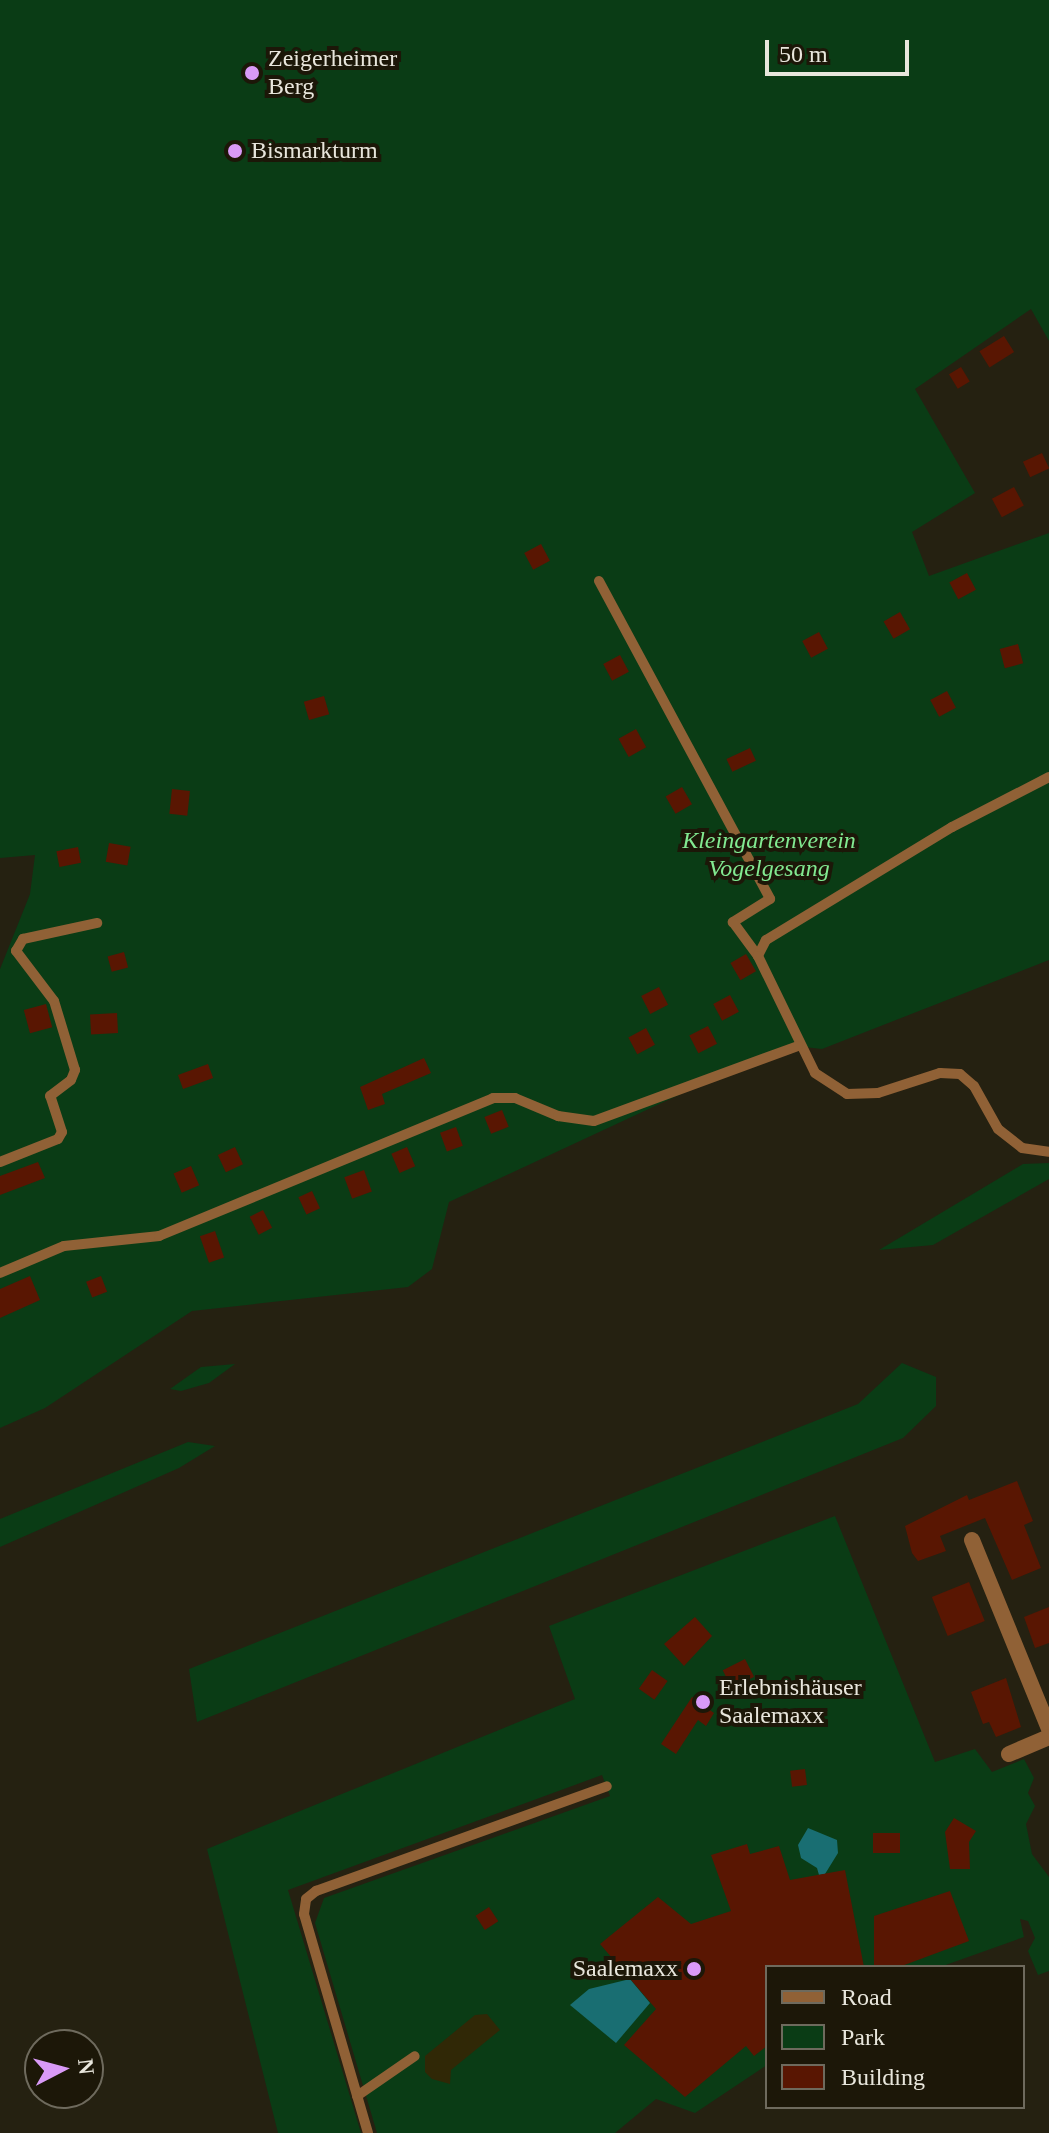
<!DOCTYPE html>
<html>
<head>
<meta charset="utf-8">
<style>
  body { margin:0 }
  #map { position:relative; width:1049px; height:2133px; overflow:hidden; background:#252111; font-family:"Times New Roman",serif }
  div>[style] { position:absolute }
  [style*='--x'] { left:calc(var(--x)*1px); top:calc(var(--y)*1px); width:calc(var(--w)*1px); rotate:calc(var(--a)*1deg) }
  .green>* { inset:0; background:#0a3c15 }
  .sand>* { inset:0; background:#302806 }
  .water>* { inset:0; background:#196e72 }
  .building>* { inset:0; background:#591602; transform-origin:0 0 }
  .service>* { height:10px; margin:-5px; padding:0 5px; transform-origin:5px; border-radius:5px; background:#906136 }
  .minor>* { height:16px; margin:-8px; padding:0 8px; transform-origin:8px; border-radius:8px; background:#906136 }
  .dots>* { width:22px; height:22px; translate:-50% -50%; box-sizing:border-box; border:4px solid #1c1708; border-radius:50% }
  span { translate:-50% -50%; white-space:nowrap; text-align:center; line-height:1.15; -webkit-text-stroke:8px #1c1708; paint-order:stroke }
  .poi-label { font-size:24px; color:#e8e6dc }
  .left { translate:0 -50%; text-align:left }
  .right { translate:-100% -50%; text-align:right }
  .park-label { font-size:24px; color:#82ea91; font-style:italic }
  .legend { position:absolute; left:765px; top:1965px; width:260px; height:144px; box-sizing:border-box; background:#1c1708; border:2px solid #6e6a5d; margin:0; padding:10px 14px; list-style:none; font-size:24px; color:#e8e6dc }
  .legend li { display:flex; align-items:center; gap:16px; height:40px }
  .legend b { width:40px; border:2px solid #6e6a5d }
  .north { position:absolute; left:24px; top:2029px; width:80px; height:80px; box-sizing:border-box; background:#1c1708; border:2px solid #6e6a5d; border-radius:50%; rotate:84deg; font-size:22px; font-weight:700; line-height:32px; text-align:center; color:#e8e6dc }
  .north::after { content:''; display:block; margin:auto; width:28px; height:36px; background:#d99af7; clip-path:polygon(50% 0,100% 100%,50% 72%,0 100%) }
  .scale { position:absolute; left:765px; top:40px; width:144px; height:36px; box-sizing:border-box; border:4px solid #e8e6dc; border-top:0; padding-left:10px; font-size:24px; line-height:28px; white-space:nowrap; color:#e8e6dc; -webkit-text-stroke:6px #1c1708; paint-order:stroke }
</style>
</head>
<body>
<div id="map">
  <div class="green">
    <i style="clip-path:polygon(0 0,1049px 0,1049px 341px,1031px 309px,915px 389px,975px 493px,912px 532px,929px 576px,1049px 533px,1049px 960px,822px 1049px,786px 1045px,449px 1202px,432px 1269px,408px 1287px,192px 1311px,45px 1408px,0 1428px,0 969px,30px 894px,35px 855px,0 858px)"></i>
    <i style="clip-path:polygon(1049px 1163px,1049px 1179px,933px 1245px,879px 1250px,1023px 1164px)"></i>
    <i style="clip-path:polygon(902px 1363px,936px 1377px,936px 1406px,903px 1438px,197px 1722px,189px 1669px,858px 1404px)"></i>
    <i style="clip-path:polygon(235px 1364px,209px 1383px,181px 1391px,170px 1389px,201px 1367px)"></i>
    <i style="clip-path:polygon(188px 1442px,215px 1446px,179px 1468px,0 1547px,0 1519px)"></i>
    <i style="clip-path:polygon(835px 1516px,935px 1762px,975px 1749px,992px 1772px,1024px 1759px,1034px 1778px,1028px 1793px,1035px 1806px,1026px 1824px,1032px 1854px,1049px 1877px,1049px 1971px,1038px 1975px,1028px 1951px,1035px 1938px,1028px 1921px,1020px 1919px,1024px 1937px,940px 1967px,767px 1967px,767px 2065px,695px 2113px,656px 2099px,615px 2133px,377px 2133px,315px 1923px,324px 1898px,610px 1796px,602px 1775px,288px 1890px,361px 2133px,278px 2133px,207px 1849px,575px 1699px,549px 1626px)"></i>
  </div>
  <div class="sand">
    <i style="clip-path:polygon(487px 2014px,500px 2030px,451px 2070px,450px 2084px,432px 2079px,425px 2072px,425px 2056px,475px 2015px)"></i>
  </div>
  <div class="water">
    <i style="clip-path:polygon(808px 1828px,837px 1840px,838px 1853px,825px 1874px,819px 1875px,817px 1868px,801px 1858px,798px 1845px)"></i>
    <i style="clip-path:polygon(630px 1979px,650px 2003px,616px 2043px,570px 2005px,589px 1989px)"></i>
  </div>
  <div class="building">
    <i style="left:1004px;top:336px;width:19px;height:29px;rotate:58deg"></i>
    <i style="left:961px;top:367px;width:17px;height:14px;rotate:59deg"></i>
    <i style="left:1042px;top:453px;width:17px;height:21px;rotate:65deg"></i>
    <i style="left:1014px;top:487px;width:21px;height:25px;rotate:62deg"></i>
    <i style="left:541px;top:544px;width:19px;height:19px;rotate:62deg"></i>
    <i style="left:967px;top:573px;width:19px;height:20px;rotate:62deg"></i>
    <i style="left:900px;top:612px;width:20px;height:19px;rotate:60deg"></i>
    <i style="left:819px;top:632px;width:19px;height:19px;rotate:62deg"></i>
    <i style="left:1018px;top:644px;width:20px;height:19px;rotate:75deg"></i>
    <i style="left:620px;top:655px;width:19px;height:19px;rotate:62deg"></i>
    <i style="left:947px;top:691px;width:19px;height:19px;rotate:62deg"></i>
    <i style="left:324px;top:696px;width:19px;height:21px;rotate:74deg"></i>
    <i style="left:636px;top:729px;width:21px;height:20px;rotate:61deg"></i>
    <i style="left:750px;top:748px;width:14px;height:26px;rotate:65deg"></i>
    <i style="left:682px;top:787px;width:20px;height:19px;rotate:60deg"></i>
    <i style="left:172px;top:789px;width:18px;height:25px;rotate:6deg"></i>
    <i style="left:109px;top:843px;width:22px;height:19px;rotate:10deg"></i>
    <i style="left:78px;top:847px;width:16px;height:22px;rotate:79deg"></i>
    <i style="left:124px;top:952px;width:16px;height:17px;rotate:75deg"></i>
    <i style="left:746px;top:954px;width:20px;height:18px;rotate:60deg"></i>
    <i style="left:659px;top:987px;width:20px;height:20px;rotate:63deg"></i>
    <i style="left:730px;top:995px;width:19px;height:19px;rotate:62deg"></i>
    <i style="left:46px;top:1004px;width:24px;height:23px;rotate:75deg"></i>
    <i style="left:117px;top:1013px;width:20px;height:27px;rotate:87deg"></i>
    <i style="left:708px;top:1026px;width:20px;height:21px;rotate:63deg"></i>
    <i style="left:646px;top:1028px;width:19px;height:20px;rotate:62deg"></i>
    <i style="clip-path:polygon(424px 1058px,431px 1073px,382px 1094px,385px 1104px,368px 1110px,360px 1087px)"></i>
    <i style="left:208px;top:1064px;width:15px;height:32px;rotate:70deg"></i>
    <i style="left:502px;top:1110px;width:18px;height:19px;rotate:68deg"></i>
    <i style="left:456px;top:1127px;width:20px;height:17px;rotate:70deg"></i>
    <i style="left:235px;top:1147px;width:19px;height:19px;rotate:65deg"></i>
    <i style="left:407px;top:1147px;width:21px;height:17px;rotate:67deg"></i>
    <i style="clip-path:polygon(38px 1162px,45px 1178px,0 1195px,0 1176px)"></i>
    <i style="left:191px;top:1166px;width:21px;height:19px;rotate:67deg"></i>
    <i style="left:364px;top:1170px;width:23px;height:21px;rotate:70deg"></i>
    <i style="left:312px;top:1191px;width:19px;height:15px;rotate:65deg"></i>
    <i style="left:263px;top:1210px;width:20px;height:15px;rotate:63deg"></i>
    <i style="left:215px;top:1231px;width:28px;height:16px;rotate:71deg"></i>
    <i style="clip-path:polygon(30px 1276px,40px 1300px,0 1318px,0 1289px)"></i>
    <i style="left:101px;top:1276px;width:17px;height:16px;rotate:69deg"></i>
    <i style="clip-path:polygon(1017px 1481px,1033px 1521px,1024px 1525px,1041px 1568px,1012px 1580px,985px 1518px,940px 1536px,946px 1551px,918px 1561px,912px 1553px,905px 1526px,967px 1495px,969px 1500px)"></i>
    <i style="left:969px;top:1582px;width:42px;height:40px;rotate:68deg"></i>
    <i style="clip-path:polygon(1049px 1607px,1049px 1643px,1035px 1648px,1024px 1617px)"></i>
    <i style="clip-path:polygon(695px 1617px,712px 1636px,684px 1666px,664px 1644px)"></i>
    <i style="left:745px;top:1659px;width:20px;height:25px;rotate:63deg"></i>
    <i style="left:652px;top:1670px;width:19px;height:23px;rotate:35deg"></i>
    <i style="clip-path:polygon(1006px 1678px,1021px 1727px,996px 1737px,989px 1722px,983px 1724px,971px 1692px)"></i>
    <i style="clip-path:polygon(692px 1697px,714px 1713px,706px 1726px,698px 1720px,676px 1754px,661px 1744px)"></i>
    <i style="left:805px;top:1769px;width:16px;height:15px;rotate:83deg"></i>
    <i style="clip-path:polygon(954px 1818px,976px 1831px,969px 1842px,970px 1869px,950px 1869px,945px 1832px)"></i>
    <i style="left:873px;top:1833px;width:27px;height:20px"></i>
    <i style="clip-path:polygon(747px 1844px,750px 1854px,779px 1846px,790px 1880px,845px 1870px,864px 1967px,767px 1967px,767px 2046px,754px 2056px,746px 2046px,685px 2097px,624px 2045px,656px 2009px,600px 1944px,658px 1897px,691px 1924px,731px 1911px,711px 1855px)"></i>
    <i style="clip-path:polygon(950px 1891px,969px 1941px,899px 1967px,874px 1967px,874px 1916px)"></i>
    <i style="left:489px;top:1907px;width:17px;height:16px;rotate:57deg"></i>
  </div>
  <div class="service">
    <i style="--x:599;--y:581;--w:361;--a:61.7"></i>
    <i style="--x:770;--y:899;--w:44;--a:148.1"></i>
    <i style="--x:733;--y:922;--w:42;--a:53.7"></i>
    <i style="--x:1049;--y:777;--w:109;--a:152.7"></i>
    <i style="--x:952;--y:827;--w:218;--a:148.7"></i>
    <i style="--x:766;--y:940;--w:18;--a:117"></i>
    <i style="--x:758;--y:956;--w:130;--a:64"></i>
    <i style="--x:815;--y:1073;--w:38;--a:33"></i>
    <i style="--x:847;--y:1094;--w:31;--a:-2"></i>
    <i style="--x:878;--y:1093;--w:65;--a:-17.9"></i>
    <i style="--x:940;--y:1073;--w:20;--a:3"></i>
    <i style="--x:960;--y:1074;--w:18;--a:41"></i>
    <i style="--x:974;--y:1086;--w:49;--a:60.8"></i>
    <i style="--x:998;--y:1129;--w:31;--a:38"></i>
    <i style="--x:1022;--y:1148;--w:27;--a:8"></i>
    <i style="--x:0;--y:1162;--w:62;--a:-21.6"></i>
    <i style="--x:58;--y:1139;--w:8;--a:-60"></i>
    <i style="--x:62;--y:1132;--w:38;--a:-108"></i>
    <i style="--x:50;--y:1096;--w:26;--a:-37"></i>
    <i style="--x:71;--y:1080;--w:11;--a:-68"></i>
    <i style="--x:75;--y:1070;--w:72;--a:-106.9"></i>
    <i style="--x:54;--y:1001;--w:63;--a:-127.2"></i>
    <i style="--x:16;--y:951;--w:14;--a:-60"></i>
    <i style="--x:23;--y:939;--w:76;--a:-12.2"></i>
    <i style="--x:0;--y:1273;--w:69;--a:-22.9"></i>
    <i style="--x:64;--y:1246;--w:96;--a:-6"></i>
    <i style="--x:159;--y:1236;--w:361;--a:-22.4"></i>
    <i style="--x:493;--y:1098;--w:22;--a:0"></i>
    <i style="--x:515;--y:1098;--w:47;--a:22.7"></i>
    <i style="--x:558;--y:1116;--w:36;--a:8"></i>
    <i style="--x:594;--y:1121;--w:217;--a:-20.2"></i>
    <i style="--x:357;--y:2096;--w:70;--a:-34.6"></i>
    <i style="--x:368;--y:2133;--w:228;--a:-106.3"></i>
    <i style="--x:304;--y:1914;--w:15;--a:-82"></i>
    <i style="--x:306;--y:1899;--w:13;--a:-39"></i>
    <i style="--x:316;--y:1891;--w:309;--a:-19.8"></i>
  </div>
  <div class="minor">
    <i style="--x:972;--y:1540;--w:204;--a:67.8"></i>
    <i style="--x:1009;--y:1754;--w:43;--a:-23"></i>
  </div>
  <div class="dots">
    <i style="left:252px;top:73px;background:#d99af7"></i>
    <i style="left:235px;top:151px;background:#d99af7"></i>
    <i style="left:703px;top:1702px;background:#d99af7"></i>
    <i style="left:694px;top:1969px;background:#d99af7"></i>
  </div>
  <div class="poi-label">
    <span class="left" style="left:268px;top:73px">Zeigerheimer<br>Berg</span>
    <span class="left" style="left:251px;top:151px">Bismarkturm</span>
    <span class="left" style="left:719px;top:1702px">Erlebnishäuser<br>Saalemaxx</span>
    <span class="right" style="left:678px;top:1969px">Saalemaxx</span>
  </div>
  <div class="park-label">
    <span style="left:769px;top:855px">Kleingartenverein<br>Vogelgesang</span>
  </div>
  <ul class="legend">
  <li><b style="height:10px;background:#906136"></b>Road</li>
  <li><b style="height:22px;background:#0a3c15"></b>Park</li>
  <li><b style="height:22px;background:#591602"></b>Building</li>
  </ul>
  <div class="north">N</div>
  <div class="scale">50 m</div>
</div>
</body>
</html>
